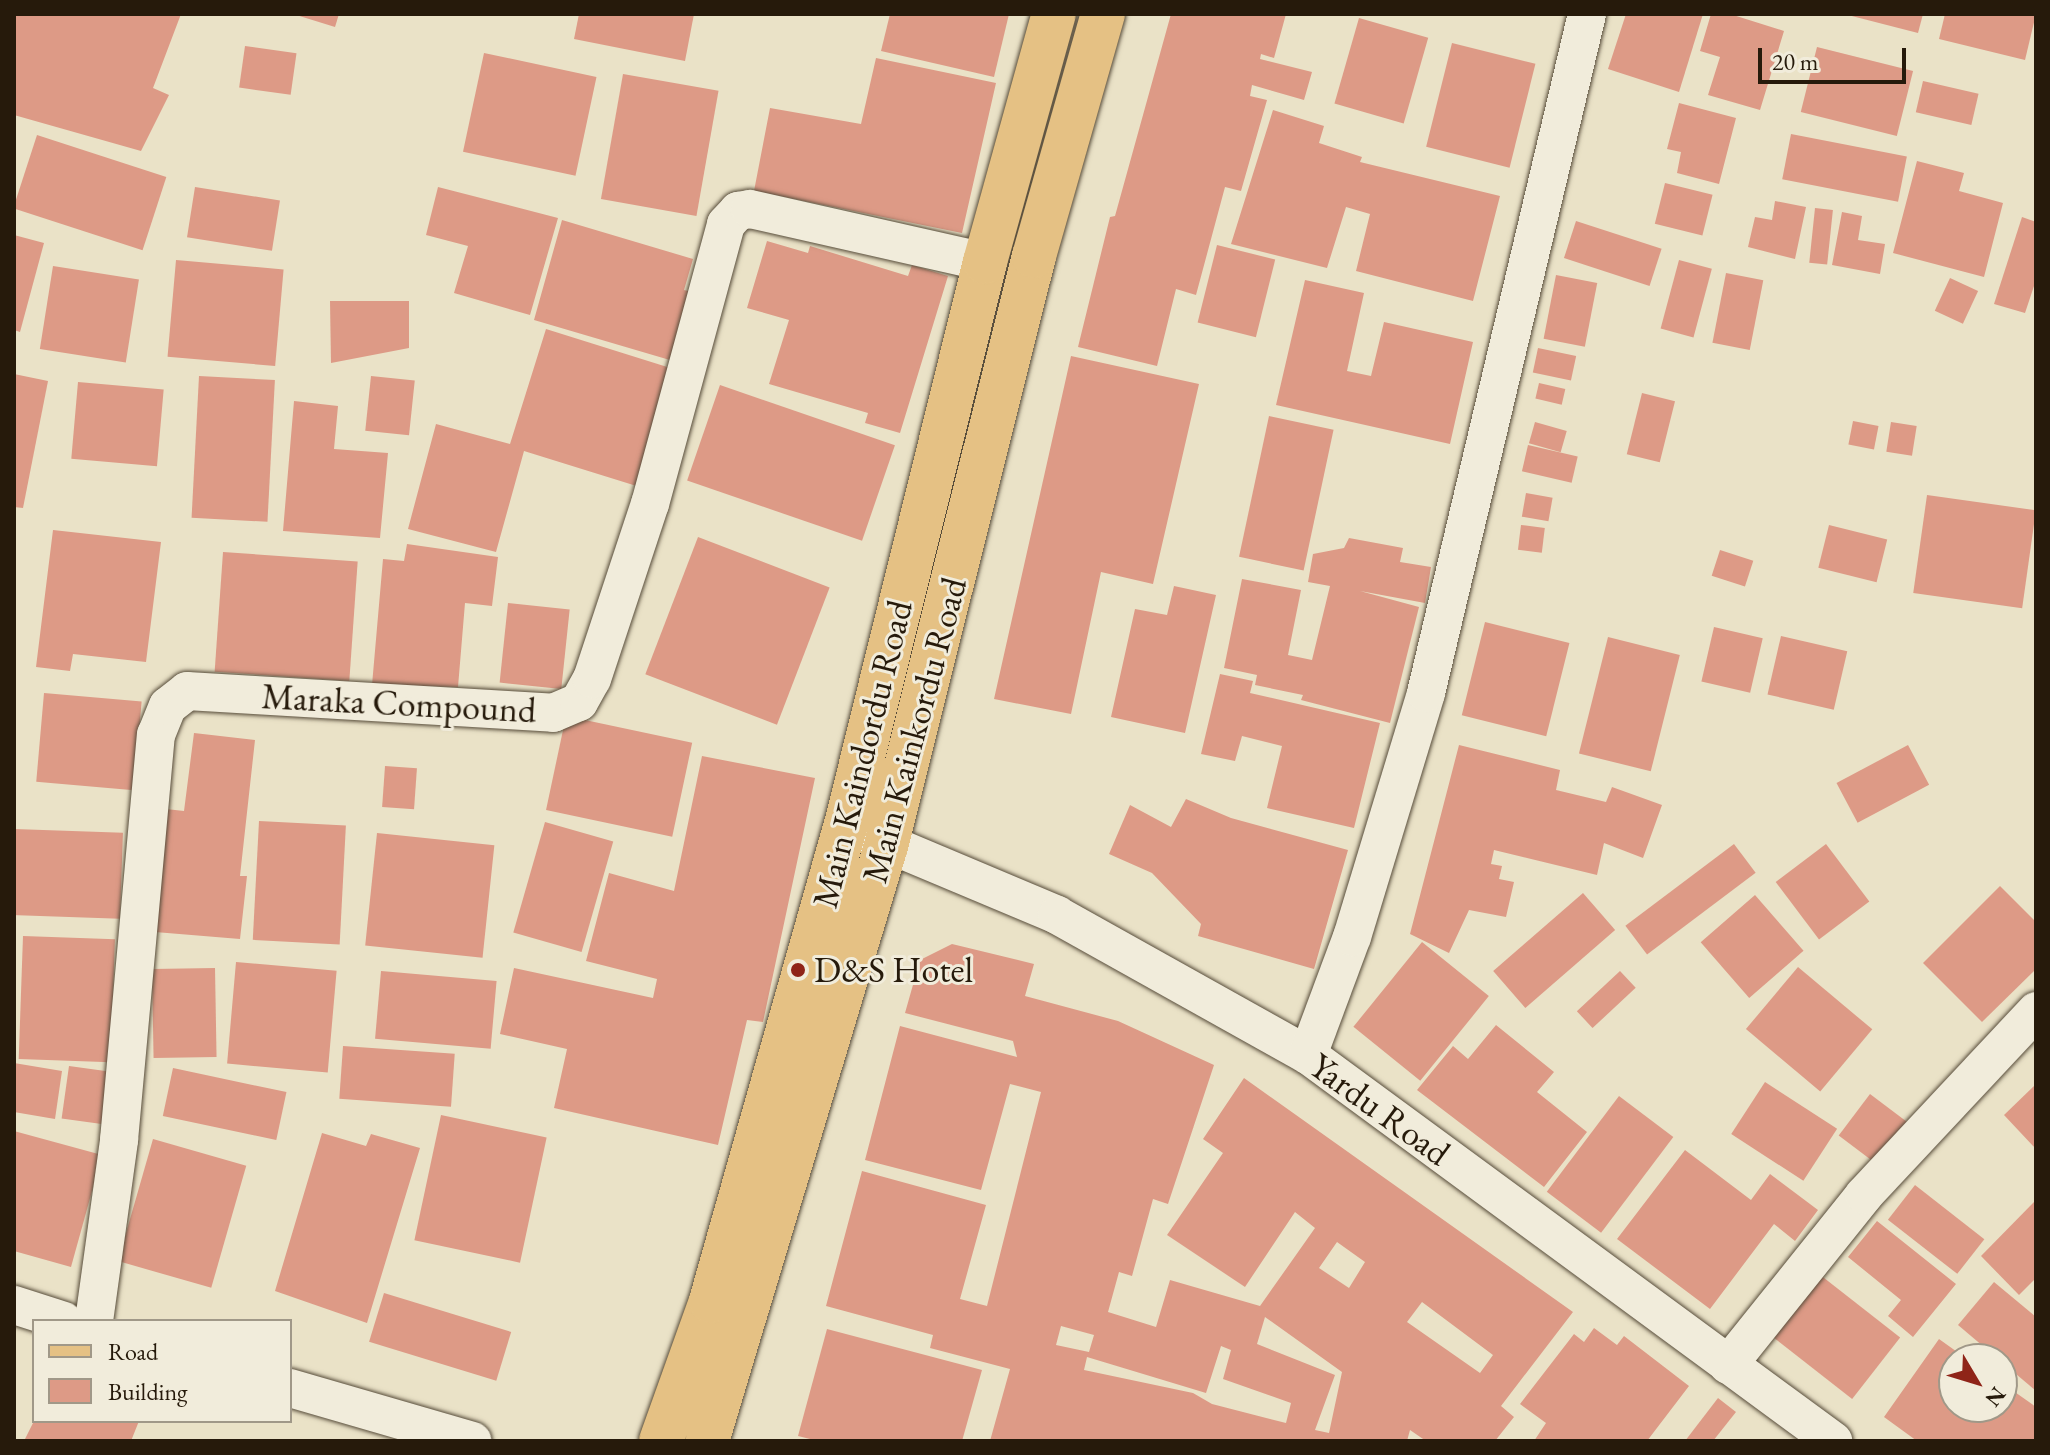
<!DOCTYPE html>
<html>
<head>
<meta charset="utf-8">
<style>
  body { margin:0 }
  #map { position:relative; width:2050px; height:1455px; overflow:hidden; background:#eae2c7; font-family:"EB Garamond",serif }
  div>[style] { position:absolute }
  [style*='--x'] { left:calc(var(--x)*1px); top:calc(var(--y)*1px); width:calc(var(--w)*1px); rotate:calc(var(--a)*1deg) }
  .building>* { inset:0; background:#dd9a86; transform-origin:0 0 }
  .roads { filter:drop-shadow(0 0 2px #574c3a) drop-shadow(0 0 2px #574c3a) }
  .minor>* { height:38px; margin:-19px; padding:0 19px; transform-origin:19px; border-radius:19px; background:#f1ecdb }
  .primary>* { height:44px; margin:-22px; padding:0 22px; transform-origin:22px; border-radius:22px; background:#e5c184 }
  .dots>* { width:22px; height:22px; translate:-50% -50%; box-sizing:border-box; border:4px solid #f1ecdb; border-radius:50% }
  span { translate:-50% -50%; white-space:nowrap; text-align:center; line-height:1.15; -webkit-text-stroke:6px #f1ecdb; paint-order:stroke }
  .street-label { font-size:36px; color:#261a0b }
  .poi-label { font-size:36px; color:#261a0b }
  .left { translate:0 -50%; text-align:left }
  .frame { position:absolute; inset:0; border:16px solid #261a0b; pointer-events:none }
  .legend { position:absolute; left:32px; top:1319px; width:260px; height:104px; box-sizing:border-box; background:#f1ecdb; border:2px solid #a09888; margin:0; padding:10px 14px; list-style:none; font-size:24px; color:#261a0b }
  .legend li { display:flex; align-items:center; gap:16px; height:40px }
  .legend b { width:40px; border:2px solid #a09888 }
  .north { position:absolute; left:1938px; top:1343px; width:80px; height:80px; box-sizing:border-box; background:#f1ecdb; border:2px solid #a09888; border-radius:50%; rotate:128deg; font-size:22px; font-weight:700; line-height:32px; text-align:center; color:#261a0b }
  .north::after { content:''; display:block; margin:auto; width:28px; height:36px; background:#8f2418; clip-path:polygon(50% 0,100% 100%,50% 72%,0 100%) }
  .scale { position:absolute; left:1758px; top:48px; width:148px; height:36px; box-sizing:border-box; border:4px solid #261a0b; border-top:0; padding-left:10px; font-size:24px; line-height:28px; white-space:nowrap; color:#261a0b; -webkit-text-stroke:6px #f1ecdb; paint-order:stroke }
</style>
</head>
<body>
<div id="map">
  <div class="building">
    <i style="clip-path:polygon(14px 14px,181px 14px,153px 88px,169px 95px,141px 151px,14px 115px)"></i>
    <i style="clip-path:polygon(293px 14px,339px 14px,335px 27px)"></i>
    <i style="clip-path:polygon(579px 14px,694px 14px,685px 61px,574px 39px)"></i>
    <i style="clip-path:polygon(890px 14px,1009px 14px,994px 77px,881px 51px)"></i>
    <i style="clip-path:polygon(1171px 14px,1286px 14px,1274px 58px,1261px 54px,1260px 59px,1312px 72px,1304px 100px,1252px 85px,1250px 96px,1267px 100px,1241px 191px,1225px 187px,1196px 295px,1176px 289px,1157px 366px,1078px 347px,1110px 217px,1115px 216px)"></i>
    <i style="clip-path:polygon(1626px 14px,1703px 14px,1679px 92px,1608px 69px)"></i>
    <i style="clip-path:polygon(1711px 14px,1730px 14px,1784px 31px,1760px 110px,1708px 95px,1720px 57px,1700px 51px)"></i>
    <i style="clip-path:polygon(1844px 14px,1923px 14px,1918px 33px)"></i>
    <i style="clip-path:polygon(1945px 14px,2036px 14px,2025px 60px,1939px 39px)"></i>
    <i style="left:1359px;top:18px;width:72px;height:89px;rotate:16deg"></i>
    <i style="left:1452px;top:43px;width:86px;height:107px;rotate:14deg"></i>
    <i style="left:245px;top:46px;width:52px;height:42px;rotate:8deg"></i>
    <i style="left:1817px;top:47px;width:99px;height:67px;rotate:14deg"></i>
    <i style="left:484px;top:53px;width:115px;height:101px;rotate:12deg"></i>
    <i style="clip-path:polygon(876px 58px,996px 83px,962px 233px,754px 191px,770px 108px,861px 124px)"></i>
    <i style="left:623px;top:74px;width:97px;height:127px;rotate:10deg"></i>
    <i style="left:1923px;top:81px;width:57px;height:32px;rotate:13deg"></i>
    <i style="clip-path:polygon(1679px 103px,1736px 118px,1719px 184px,1677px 173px,1681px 152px,1667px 149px)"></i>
    <i style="clip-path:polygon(1273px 110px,1324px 126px,1319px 143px,1362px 157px,1360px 162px,1500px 196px,1473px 301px,1356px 271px,1370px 214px,1346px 207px,1327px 268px,1231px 244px)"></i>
    <i style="left:1791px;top:134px;width:118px;height:46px;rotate:11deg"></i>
    <i style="left:37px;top:135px;width:136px;height:77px;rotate:18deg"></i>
    <i style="clip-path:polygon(1917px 161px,1964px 173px,1959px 191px,2003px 203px,1984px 277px,1893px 253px)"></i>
    <i style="left:1665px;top:183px;width:49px;height:42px;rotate:14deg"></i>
    <i style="left:195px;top:187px;width:86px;height:51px;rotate:9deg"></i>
    <i style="clip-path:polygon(438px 187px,558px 218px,530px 315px,454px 293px,468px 246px,426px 235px)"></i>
    <i style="clip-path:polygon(1775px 201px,1806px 207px,1795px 259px,1748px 247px,1755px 217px,1772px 220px)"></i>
    <i style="left:1815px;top:208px;width:18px;height:55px;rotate:6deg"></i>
    <i style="clip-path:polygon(1842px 212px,1862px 216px,1858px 240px,1885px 244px,1880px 274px,1832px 265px)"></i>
    <i style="clip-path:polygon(2022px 217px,2036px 222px,2036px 280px,2025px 313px,1994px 304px)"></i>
    <i style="clip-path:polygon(562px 220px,693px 259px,684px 290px,700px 294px,680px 363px,534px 320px)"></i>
    <i style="left:1576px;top:221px;width:90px;height:39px;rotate:18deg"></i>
    <i style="clip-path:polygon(14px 235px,44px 243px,20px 332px,14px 330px)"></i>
    <i style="clip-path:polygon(767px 241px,808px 253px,810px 246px,908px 276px,912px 265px,948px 276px,900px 433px,865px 423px,868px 413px,769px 384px,789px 320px,747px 308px)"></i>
    <i style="left:1217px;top:245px;width:60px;height:80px;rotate:14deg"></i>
    <i style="left:176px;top:260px;width:108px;height:97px;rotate:5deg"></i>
    <i style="left:1679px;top:260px;width:34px;height:71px;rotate:15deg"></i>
    <i style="left:53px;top:266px;width:87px;height:84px;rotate:9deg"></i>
    <i style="left:1726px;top:273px;width:38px;height:71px;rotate:11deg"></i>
    <i style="left:1556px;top:275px;width:42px;height:65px;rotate:11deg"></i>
    <i style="left:1950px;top:278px;width:31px;height:36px;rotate:25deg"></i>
    <i style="clip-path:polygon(1305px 280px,1364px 293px,1347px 371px,1371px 376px,1384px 322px,1473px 342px,1450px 444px,1276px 405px)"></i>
    <i style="clip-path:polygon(330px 301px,409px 301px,409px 348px,331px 363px)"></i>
    <i style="clip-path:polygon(546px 329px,680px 371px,643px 488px,524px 451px,496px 552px,408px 529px,436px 424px,510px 444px)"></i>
    <i style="left:1538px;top:348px;width:39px;height:25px;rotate:12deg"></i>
    <i style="clip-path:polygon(1071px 356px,1199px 384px,1153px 584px,1101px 572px,1071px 714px,994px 699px)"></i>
    <i style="clip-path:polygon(14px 374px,48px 381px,23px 508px,14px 507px)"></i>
    <i style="left:199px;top:376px;width:76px;height:142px;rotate:3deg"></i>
    <i style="left:371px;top:376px;width:44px;height:55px;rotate:6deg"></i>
    <i style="left:78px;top:382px;width:86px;height:77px;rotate:5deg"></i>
    <i style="left:1539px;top:383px;width:27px;height:16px;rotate:13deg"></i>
    <i style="left:720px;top:385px;width:185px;height:101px;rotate:19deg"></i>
    <i style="left:1642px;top:393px;width:34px;height:63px;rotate:14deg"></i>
    <i style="clip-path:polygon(294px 401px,338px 406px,334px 449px,388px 453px,380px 538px,283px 531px)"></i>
    <i style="left:1269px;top:416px;width:66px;height:144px;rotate:12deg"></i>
    <i style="left:1853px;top:421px;width:26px;height:24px;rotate:11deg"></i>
    <i style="left:1535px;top:422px;width:33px;height:22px;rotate:16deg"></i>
    <i style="left:1891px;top:422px;width:26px;height:30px;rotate:9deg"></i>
    <i style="left:1528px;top:445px;width:51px;height:27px;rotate:13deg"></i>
    <i style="left:1526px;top:493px;width:27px;height:24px;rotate:10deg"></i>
    <i style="left:1927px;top:495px;width:110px;height:99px;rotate:8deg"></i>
    <i style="left:1521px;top:525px;width:24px;height:25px;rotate:7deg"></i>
    <i style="left:1829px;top:525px;width:60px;height:44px;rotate:14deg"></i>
    <i style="clip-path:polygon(53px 530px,161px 542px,146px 662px,73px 654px,70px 671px,36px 667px)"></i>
    <i style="left:698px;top:537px;width:141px;height:147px;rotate:21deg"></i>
    <i style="clip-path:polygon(1349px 538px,1403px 548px,1400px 562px,1431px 567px,1425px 603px,1360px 591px,1419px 607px,1390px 723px,1301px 700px,1303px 695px,1255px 685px,1257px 675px,1224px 668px,1242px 579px,1301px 590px,1288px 655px,1312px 660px,1330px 586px,1308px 582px,1313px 554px,1344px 548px)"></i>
    <i style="clip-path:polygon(407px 544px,498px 557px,492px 606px,465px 603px,458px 687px,372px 685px,383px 559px,404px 561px)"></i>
    <i style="left:1720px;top:550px;width:35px;height:27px;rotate:18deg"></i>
    <i style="left:223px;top:552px;width:135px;height:120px;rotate:4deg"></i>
    <i style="clip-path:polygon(1174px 586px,1216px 595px,1185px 733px,1111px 717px,1135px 609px,1167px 615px)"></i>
    <i style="left:508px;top:603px;width:62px;height:80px;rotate:6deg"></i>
    <i style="left:1485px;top:622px;width:87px;height:96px;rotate:14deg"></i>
    <i style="left:1714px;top:627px;width:50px;height:56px;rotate:13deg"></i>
    <i style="left:1781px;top:636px;width:68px;height:60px;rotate:13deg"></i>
    <i style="left:1608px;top:637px;width:74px;height:120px;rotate:14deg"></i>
    <i style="clip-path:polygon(1220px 674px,1253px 681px,1250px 693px,1380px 723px,1354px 828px,1267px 808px,1282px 746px,1242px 736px,1235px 761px,1201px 754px)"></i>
    <i style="left:44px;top:693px;width:98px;height:89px;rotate:5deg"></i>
    <i style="left:566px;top:716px;width:129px;height:96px;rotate:12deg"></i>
    <i style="clip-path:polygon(194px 733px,255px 740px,240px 876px,247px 876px,240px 939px,155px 932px,166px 809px,184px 811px)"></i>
    <i style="clip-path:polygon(1459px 745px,1560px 770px,1556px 790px,1606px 802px,1612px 787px,1662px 805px,1643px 858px,1604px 843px,1597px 875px,1494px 850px,1491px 864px,1502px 866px,1499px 879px,1514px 882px,1506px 917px,1469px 910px,1449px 953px,1410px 934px)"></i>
    <i style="left:1908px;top:745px;width:45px;height:81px;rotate:62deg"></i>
    <i style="clip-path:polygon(702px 756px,815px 778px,763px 1022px,747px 1020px,718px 1145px,554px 1108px,567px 1049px,500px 1034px,514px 968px,653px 998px,657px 979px,586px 961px,609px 873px,674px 891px)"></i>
    <i style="left:385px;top:766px;width:32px;height:41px;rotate:4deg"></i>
    <i style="clip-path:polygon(1186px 799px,1231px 818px,1348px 850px,1314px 969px,1198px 936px,1201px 924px,1152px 873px,1109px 854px,1130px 805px,1171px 827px)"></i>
    <i style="left:259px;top:821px;width:87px;height:119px;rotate:3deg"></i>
    <i style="left:545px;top:822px;width:71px;height:115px;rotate:16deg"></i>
    <i style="left:14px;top:829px;width:109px;height:86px;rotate:2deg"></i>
    <i style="left:377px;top:833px;width:118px;height:113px;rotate:6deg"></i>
    <i style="left:1734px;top:844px;width:36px;height:136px;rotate:53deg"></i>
    <i style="left:1826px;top:844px;width:72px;height:63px;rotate:53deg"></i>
    <i style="clip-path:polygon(2000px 886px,2036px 922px,2036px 969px,1982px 1022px,1923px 963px)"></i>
    <i style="left:1583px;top:893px;width:49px;height:119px;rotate:49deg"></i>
    <i style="left:1755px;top:895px;width:74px;height:72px;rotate:49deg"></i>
    <i style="left:23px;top:936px;width:92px;height:123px;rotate:2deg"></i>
    <i style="left:1422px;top:942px;width:86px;height:109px;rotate:39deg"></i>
    <i style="clip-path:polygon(evenodd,952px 944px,1034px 964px,1025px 996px,1118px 1021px,1214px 1065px,1168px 1204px,1153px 1199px,1132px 1276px,1119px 1272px,1108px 1312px,1156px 1327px,1170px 1280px,1260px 1306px,1315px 1228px,1295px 1212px,1245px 1287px,1167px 1235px,1223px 1153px,1203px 1139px,1244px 1078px,1573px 1312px,1501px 1406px,1514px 1417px,1495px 1441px,1426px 1441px,1410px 1430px,1407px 1441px,990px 1441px,1010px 1369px,930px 1348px,933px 1335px,826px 1306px,862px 1171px,986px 1205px,960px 1299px,987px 1306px,1041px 1092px,1010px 1084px,981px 1190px,865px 1160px,900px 1026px,1017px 1057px,1013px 1041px,905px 1013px,920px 960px,952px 944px,1337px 1242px,1365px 1262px,1349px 1288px,1319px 1268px,1337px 1242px,952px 944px,1422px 1302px,1493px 1355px,1480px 1373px,1407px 1322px,1422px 1302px,952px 944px,1265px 1317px,1342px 1372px,1329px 1433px,1315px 1430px,1335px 1375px,1257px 1344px,1265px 1317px,952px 944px,1061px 1326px,1094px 1335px,1089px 1352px,1056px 1345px,1061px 1326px,952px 944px,1221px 1346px,1231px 1350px,1223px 1379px,1291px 1403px,1286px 1423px,1212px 1404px,1193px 1393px,1084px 1370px,1087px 1357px,1206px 1393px,1221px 1346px)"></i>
    <i style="left:236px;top:962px;width:101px;height:102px;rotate:5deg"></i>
    <i style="left:1798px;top:967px;width:97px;height:81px;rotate:40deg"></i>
    <i style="left:215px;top:968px;width:89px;height:63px;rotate:89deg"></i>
    <i style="left:381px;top:971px;width:116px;height:68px;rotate:5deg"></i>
    <i style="left:1620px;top:971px;width:23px;height:59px;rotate:47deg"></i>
    <i style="clip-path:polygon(1496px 1025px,1554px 1072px,1537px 1092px,1587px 1132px,1544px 1187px,1417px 1090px,1453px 1046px,1468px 1059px)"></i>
    <i style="left:343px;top:1046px;width:112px;height:53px;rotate:4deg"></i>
    <i style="clip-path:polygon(14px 1063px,62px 1071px,55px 1119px,14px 1112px)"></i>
    <i style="left:69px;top:1066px;width:44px;height:53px;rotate:8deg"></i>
    <i style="left:173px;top:1068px;width:116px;height:49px;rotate:12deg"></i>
    <i style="left:1765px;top:1082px;width:86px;height:62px;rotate:33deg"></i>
    <i style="clip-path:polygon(2036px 1084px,2036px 1149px,2004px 1115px)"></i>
    <i style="left:1870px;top:1094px;width:49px;height:52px;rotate:37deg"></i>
    <i style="left:1619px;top:1096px;width:68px;height:120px;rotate:37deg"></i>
    <i style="left:441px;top:1115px;width:108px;height:128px;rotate:12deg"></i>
    <i style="clip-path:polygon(14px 1131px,102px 1155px,71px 1267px,14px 1251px)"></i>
    <i style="clip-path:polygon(322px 1133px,366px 1146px,371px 1134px,420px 1148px,367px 1323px,275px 1291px)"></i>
    <i style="left:153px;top:1139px;width:97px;height:127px;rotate:16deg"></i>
    <i style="clip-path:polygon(1685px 1150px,1751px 1200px,1770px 1174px,1818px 1210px,1795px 1241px,1774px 1224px,1710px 1309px,1617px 1239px)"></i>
    <i style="left:1915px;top:1185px;width:88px;height:44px;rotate:38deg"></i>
    <i style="clip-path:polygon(2036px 1200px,2036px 1278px,2019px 1295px,1981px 1256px)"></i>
    <i style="clip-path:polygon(1877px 1221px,1956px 1284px,1913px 1337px,1888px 1316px,1901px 1300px,1848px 1257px)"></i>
    <i style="left:1819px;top:1274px;width:103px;height:78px;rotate:38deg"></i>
    <i style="clip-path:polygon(1994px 1282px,2036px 1317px,2036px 1391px,1958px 1325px)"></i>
    <i style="left:384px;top:1293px;width:133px;height:51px;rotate:17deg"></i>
    <i style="clip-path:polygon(1594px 1328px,1617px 1345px,1624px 1336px,1689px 1386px,1647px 1441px,1534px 1441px,1546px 1423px,1520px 1404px,1574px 1334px,1584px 1342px)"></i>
    <i style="clip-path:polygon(827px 1329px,982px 1370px,962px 1441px,818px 1441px,798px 1436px)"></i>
    <i style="clip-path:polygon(1939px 1339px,1967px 1359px,1954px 1359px,1954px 1407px,2002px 1407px,2002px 1383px,2036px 1407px,2036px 1441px,1917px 1441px,1884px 1417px)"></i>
    <i style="clip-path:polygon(1718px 1398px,1736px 1412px,1713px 1441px,1685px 1441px)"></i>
    <i style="clip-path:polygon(34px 1421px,139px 1421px,131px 1441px,24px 1441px)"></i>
  </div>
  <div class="roads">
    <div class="minor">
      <i style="--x:860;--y:832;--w:214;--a:22.8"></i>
      <i style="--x:1057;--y:915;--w:287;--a:29.2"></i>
      <i style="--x:1308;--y:1055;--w:652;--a:36.32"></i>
      <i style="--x:1308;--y:1055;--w:126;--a:-69.6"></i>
      <i style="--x:1352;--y:937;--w:255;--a:-73.1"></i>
      <i style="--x:1426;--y:693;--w:698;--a:-76.66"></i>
      <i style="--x:14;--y:1305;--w:52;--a:17.7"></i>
      <i style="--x:94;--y:1321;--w:183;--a:-82.1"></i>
      <i style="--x:119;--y:1140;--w:407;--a:-84.8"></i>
      <i style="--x:156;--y:735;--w:31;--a:-68"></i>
      <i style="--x:168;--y:706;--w:24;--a:-38"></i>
      <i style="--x:187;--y:691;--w:367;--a:3.4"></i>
      <i style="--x:553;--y:713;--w:28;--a:-23"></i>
      <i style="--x:579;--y:702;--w:26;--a:-61"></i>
      <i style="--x:592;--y:679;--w:184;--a:-71.7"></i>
      <i style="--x:650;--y:504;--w:290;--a:-74.8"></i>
      <i style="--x:726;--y:224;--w:18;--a:-47"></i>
      <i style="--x:738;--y:211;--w:12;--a:-9"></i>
      <i style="--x:750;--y:209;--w:241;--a:12.7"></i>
      <i style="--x:1728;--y:1365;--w:218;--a:-51.3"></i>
      <i style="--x:1864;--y:1195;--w:252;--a:-46.9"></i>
      <i style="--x:290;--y:1388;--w:190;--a:16.2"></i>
    </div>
    <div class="primary">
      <i style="--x:661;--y:1441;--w:149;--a:-70.3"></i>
      <i style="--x:711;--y:1301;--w:495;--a:-74.2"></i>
      <i style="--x:846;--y:825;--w:580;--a:-76.13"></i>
      <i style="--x:985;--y:262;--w:257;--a:-74.5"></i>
      <i style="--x:707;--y:1441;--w:621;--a:-73.26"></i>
      <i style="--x:886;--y:846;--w:608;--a:-75.92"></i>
      <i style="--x:1034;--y:256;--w:252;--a:-74.1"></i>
    </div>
  </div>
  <div class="dots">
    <i style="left:798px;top:970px;background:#8f2418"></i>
  </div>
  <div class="street-label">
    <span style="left:399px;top:703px;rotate:3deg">Maraka Compound</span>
    <span style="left:914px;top:730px;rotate:-75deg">Main Kainkordu Road</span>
    <span style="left:862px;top:754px;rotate:-76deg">Main Kaindordu Road</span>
    <span style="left:1380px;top:1109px;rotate:36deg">Yardu Road</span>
  </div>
  <div class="poi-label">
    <span class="left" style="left:814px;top:970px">D&amp;S Hotel</span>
  </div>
  <div class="frame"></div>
  <ul class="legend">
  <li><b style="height:10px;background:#e5c184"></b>Road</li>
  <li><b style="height:22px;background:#dd9a86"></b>Building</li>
  </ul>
  <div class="north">N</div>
  <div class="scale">20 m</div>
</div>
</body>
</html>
